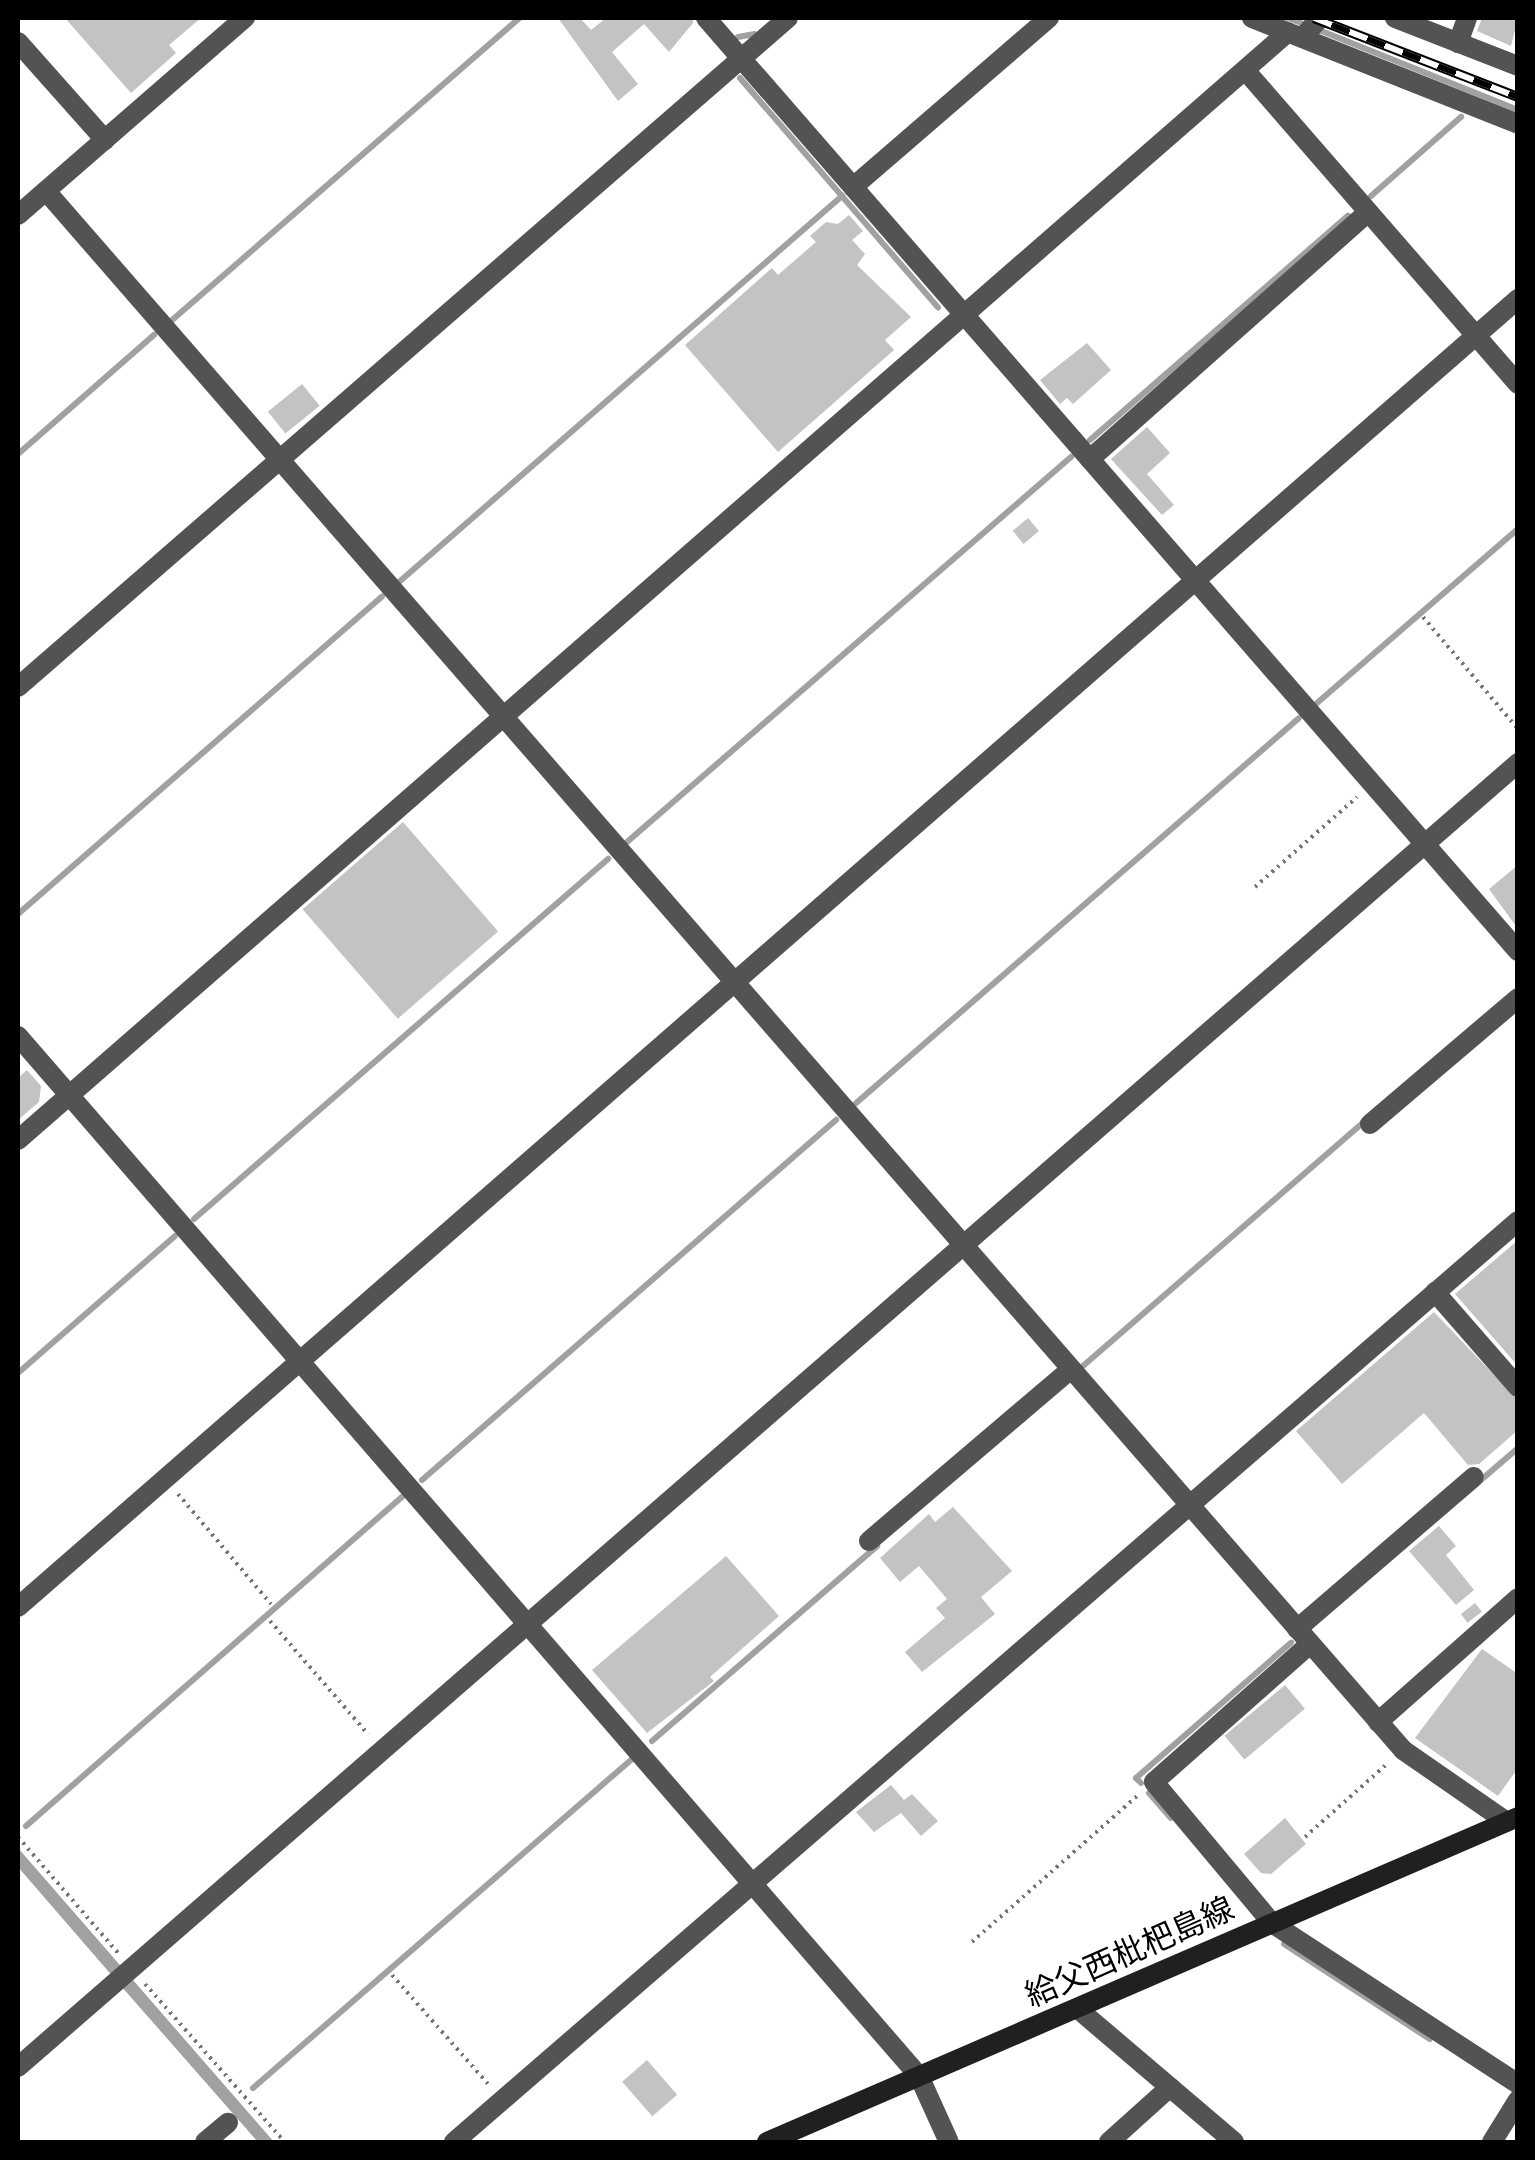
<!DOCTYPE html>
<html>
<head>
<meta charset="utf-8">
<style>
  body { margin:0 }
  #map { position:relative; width:1535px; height:2160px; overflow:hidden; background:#fff; font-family:Karla,"Noto Sans JP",sans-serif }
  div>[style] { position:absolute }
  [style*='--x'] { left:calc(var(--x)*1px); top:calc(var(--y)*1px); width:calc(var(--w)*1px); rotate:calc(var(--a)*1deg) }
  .water>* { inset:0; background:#a1a1a1 }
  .stream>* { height:6px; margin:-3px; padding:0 3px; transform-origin:3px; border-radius:3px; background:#a1a1a1 }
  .building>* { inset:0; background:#c3c3c3; transform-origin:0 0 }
  .path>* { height:4px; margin-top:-2px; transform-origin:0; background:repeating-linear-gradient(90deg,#757575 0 2.5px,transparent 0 7.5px) }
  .street>* { height:20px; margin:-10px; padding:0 10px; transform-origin:10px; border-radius:10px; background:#535353 }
  .secondary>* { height:20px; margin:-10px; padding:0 10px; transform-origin:10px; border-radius:10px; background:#202020 }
  .rail>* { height:10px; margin-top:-5px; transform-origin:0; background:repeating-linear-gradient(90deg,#fff 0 19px,#000 0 38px); box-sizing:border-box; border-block:2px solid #000 }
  span { translate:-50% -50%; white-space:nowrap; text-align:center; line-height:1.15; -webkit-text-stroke:8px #fff; paint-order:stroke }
  .street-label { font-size:32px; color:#000 }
  .frame { position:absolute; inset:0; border:20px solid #000; pointer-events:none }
</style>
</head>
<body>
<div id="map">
  <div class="water">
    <i style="clip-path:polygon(18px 1848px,274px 2142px,258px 2142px,121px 1986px,18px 1867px)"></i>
  </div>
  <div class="stream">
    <i style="--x:1288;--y:18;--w:14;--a:21"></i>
    <i style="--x:1319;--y:30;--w:214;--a:21.9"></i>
    <i style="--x:738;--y:37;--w:17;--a:-10"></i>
    <i style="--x:740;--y:78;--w:303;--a:49.2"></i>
    <i style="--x:1371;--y:196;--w:120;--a:-41.3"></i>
    <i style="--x:171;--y:321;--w:461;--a:-41"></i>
    <i style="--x:1090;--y:440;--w:342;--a:-41"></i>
    <i style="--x:18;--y:454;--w:181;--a:-41.2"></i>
    <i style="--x:399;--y:582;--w:588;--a:-41.07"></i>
    <i style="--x:1317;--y:703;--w:266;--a:-40.9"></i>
    <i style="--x:627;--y:842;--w:588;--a:-40.93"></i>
    <i style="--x:18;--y:914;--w:483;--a:-41.1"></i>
    <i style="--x:855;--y:1104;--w:588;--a:-41"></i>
    <i style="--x:194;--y:1219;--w:549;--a:-41.01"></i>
    <i style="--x:1083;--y:1366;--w:375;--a:-41"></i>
    <i style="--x:18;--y:1373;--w:208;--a:-41.1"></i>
    <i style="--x:422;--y:1480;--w:549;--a:-41.01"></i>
    <i style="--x:1481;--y:1480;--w:49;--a:-40.9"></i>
    <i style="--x:652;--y:1741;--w:298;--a:-40.9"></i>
    <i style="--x:1141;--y:1783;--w:7;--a:-135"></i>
    <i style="--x:1136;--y:1778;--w:206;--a:-41.1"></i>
    <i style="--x:1149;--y:1793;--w:33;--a:49"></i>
    <i style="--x:26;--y:1826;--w:500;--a:-41.2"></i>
    <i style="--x:1284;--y:1944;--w:174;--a:33.1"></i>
    <i style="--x:253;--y:2088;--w:502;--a:-40.96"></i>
  </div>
  <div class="building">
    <i style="clip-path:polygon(65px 18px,201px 18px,169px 45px,176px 53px,131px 93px)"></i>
    <i style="clip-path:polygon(558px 18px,580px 18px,591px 30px,606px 18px,693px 18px,693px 23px,669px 52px,644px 24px,612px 52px,638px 84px,618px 101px)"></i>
    <i style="clip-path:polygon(1482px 18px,1518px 18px,1511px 46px,1477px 31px)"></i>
    <i style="clip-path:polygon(849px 215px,863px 231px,852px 240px,865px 254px,857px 265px,911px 317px,885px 340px,894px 350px,778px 452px,685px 345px,772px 268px,778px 275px,816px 242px,810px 236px,826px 222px,838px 224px)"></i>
    <i style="clip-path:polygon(1087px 343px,1111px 370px,1073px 404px,1067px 398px,1060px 404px,1040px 380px)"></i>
    <i style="left:302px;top:384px;width:28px;height:44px;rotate:51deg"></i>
    <i style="clip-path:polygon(1147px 427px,1170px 453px,1147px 474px,1174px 505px,1162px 515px,1111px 459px)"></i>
    <i style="left:1028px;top:518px;width:17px;height:20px;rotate:50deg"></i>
    <i style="left:403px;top:822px;width:145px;height:133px;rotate:49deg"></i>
    <i style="clip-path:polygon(1518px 865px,1518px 929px,1489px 889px)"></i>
    <i style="clip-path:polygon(27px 1070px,41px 1086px,39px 1102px,18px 1120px,18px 1078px)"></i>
    <i style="clip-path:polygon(1518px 1240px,1518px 1366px,1455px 1294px)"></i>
    <i style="clip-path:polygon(1434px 1312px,1518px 1400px,1518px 1430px,1479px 1464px,1468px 1465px,1424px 1413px,1342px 1484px,1296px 1431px)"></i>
    <i style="clip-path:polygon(953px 1507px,1012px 1571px,981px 1597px,995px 1614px,922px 1672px,905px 1652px,945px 1618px,936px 1608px,947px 1599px,919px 1566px,900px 1582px,880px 1558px,929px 1514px,935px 1522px)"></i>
    <i style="clip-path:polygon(1439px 1526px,1456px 1546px,1446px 1555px,1474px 1590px,1456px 1605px,1409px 1551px)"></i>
    <i style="clip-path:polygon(726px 1556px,779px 1616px,710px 1677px,714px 1681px,647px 1733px,592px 1670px)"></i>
    <i style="left:1475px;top:1603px;width:11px;height:18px;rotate:52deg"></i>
    <i style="clip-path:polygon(1482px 1649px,1518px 1674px,1518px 1768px,1498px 1796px,1415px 1738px)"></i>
    <i style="left:1285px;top:1685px;width:31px;height:79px;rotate:50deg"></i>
    <i style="clip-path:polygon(891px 1785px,904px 1800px,912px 1794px,938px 1821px,921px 1836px,901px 1813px,874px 1832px,856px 1812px)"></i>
    <i style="clip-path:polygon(1285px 1818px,1306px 1844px,1271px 1874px,1261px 1873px,1244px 1854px)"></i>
    <i style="left:647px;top:2060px;width:46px;height:33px;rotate:49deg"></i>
  </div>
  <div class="path">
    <i style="--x:1423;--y:617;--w:147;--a:49.7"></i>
    <i style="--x:1255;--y:887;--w:136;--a:-41.4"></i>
    <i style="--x:178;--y:1494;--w:144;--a:49.8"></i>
    <i style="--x:270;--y:1621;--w:150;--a:49.1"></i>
    <i style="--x:18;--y:1837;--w:155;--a:49.2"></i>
    <i style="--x:1305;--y:1837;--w:111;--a:-41.7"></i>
    <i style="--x:972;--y:1942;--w:220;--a:-41.5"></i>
    <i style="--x:392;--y:1975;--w:145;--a:48.6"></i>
    <i style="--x:145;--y:1984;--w:211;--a:48.5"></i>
  </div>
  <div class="street">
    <i style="--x:706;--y:18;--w:1237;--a:48.97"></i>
    <i style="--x:1252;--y:18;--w:286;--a:21.7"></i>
    <i style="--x:1395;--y:18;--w:132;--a:21.3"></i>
    <i style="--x:1303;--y:37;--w:25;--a:-48"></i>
    <i style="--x:18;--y:42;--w:131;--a:48.4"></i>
    <i style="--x:1458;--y:43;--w:27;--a:-70"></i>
    <i style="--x:1245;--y:70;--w:416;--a:49"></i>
    <i style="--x:853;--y:187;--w:259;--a:-40.8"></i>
    <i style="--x:46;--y:191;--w:2067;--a:48.96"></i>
    <i style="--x:1403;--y:1750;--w:126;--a:34.7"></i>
    <i style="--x:18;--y:215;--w:301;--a:-41"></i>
    <i style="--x:1090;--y:459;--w:372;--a:-41.6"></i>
    <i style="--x:18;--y:687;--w:1020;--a:-40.99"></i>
    <i style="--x:18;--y:1036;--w:1376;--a:49.1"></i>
    <i style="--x:919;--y:2076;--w:72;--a:65.6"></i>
    <i style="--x:1370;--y:1124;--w:194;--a:-40.4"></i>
    <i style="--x:18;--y:1140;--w:1685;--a:-41.1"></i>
    <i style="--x:1435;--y:1292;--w:126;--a:48.9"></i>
    <i style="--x:869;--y:1541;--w:265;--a:-40.4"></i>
    <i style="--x:18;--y:1607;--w:1990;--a:-41.09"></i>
    <i style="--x:1297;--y:1629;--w:233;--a:-40.7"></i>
    <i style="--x:1310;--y:1644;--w:208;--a:138.5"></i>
    <i style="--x:1154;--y:1782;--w:184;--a:50.1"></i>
    <i style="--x:1272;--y:1923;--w:294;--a:33.2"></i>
    <i style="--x:1378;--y:1722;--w:187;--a:-41.5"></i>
    <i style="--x:1078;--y:2009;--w:205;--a:40.4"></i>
    <i style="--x:18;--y:2067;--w:1988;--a:-41"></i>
    <i style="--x:205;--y:2142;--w:30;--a:-40"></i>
    <i style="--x:454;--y:2142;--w:1407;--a:-40.88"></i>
    <i style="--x:1109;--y:2142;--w:82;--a:-42"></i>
    <i style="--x:1492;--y:2142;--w:49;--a:-58.2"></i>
  </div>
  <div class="secondary">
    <i style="--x:767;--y:2142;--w:818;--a:-23.4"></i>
  </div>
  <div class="rail">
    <i style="--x:1314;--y:18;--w:219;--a:21.2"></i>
  </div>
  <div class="street-label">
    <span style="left:1130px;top:1953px;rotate:-24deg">給父西枇杷島線</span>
  </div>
  <div class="frame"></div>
</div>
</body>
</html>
